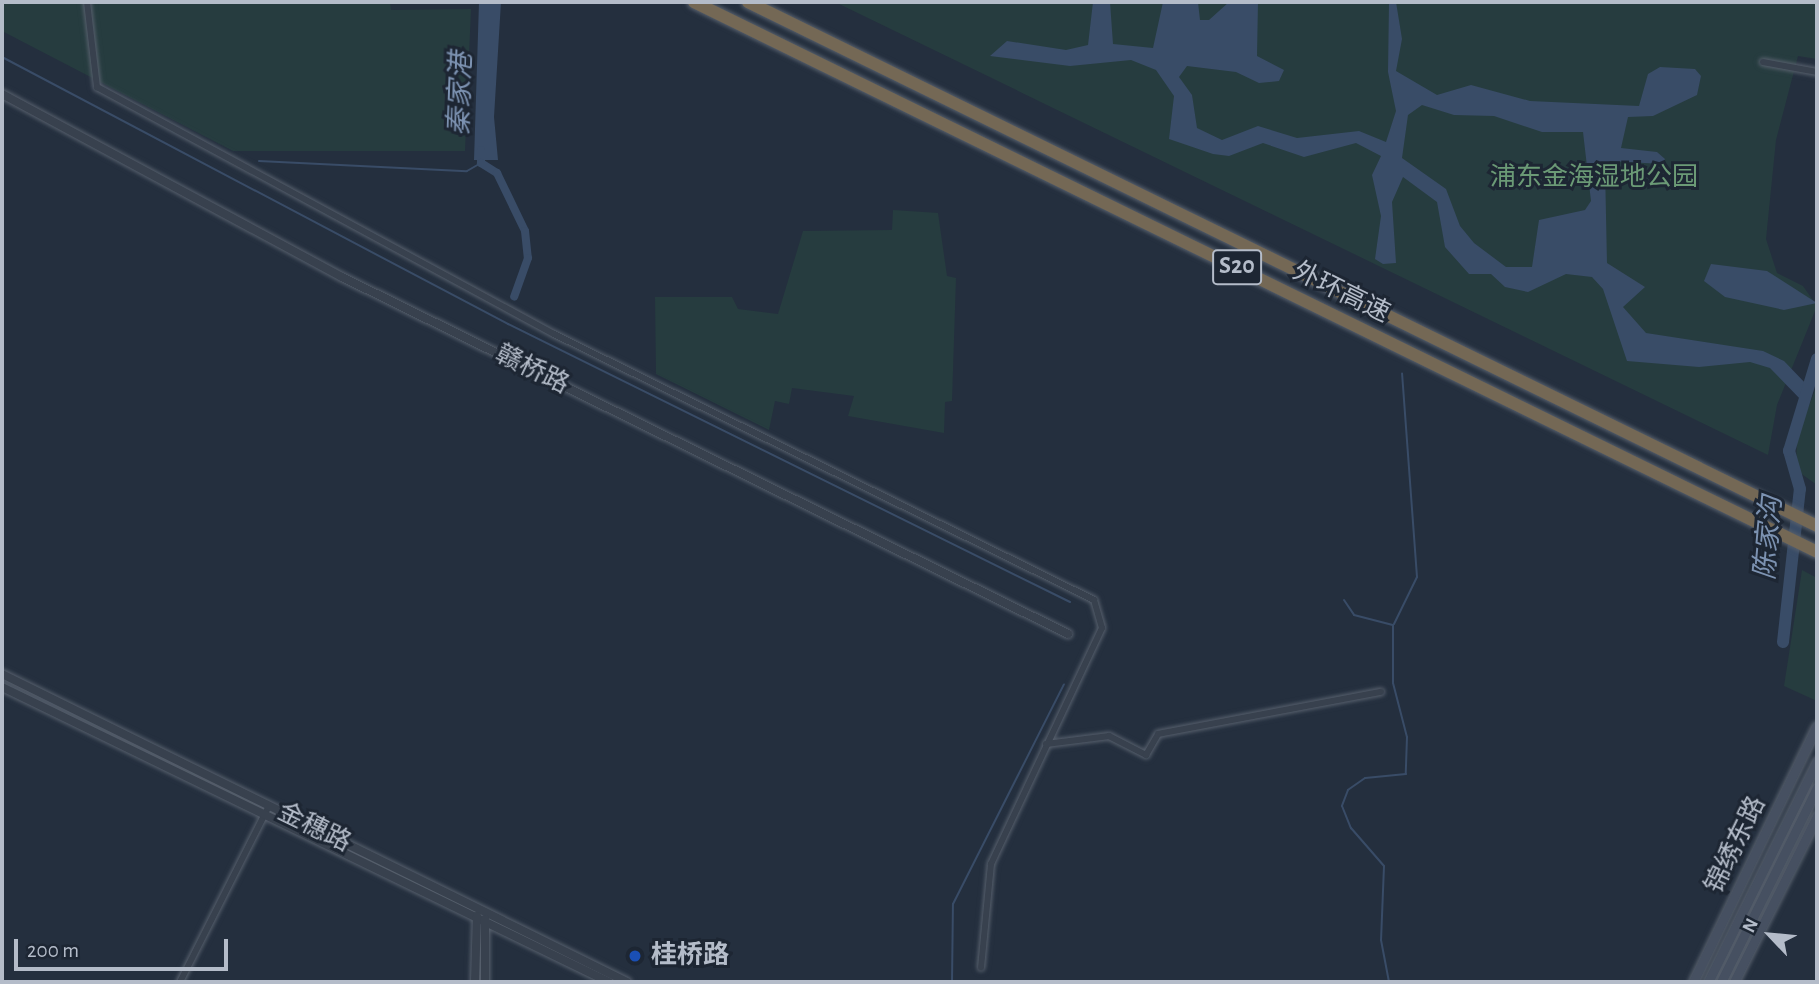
<!DOCTYPE html>
<html>
<head>
<meta charset="utf-8">
<style>
  body { margin:0 }
  #map { position:relative; width:1819px; height:984px; overflow:hidden; background:#242f3e; font-family:"Alegreya Sans","Noto Sans SC",sans-serif }
  div>[style] { position:absolute }
  [style*='--x'] { left:calc(var(--x)*1px); top:calc(var(--y)*1px); width:calc(var(--w)*1px); rotate:calc(var(--a)*1deg) }
  .green>* { inset:0; background:#263c3f }
  .water>* { inset:0; background:#394c67 }
  .stream>* { height:2px; margin:-1px; padding:0 1px; transform-origin:1px; border-radius:1px; background:#394c67 }
  .canal>* { height:8px; margin:-4px; padding:0 4px; transform-origin:4px; border-radius:4px; background:#394c67 }
  .river>* { height:12px; margin:-6px; padding:0 6px; transform-origin:6px; border-radius:6px; background:#394c67 }
  .roads { filter:drop-shadow(0 0 2px #565f6c) drop-shadow(0 0 2px #565f6c) }
  .minor>* { height:6px; margin:-3px; padding:0 3px; transform-origin:3px; border-radius:3px; background:#38414e }
  .tertiary>* { height:8px; margin:-4px; padding:0 4px; transform-origin:4px; border-radius:4px; background:#38414e }
  .secondary>* { height:9px; margin:-4.5px; padding:0 4.5px; transform-origin:4.5px; border-radius:4.5px; background:#465061 }
  .motorway>* { height:12px; margin:-6px; padding:0 6px; transform-origin:6px; border-radius:6px; background:#746855 }
  .dots>* { width:19px; height:19px; translate:-50% -50%; box-sizing:border-box; border:4px solid #1d2633; border-radius:50% }
  span { translate:-50% -50%; white-space:nowrap; text-align:center; line-height:1.15; -webkit-text-stroke:6px #1d2633; paint-order:stroke }
  .shield-label span { padding:2px 5px; background:#1d2633; border:2px solid; border-radius:5px; -webkit-text-stroke-width:0 }
  .shield-label { font-size:24px; color:#b4bcc9; font-weight:700 }
  .park-label { font-size:26px; color:#6b9a76 }
  .street-label { font-size:26px; color:#b4bcc9 }
  .poi-label { font-size:26px; color:#b4bcc9; font-weight:700 }
  .left { translate:0 -50%; text-align:left }
  .water-label { font-size:28px; color:#7c92b1; font-style:italic }
  .frame { position:absolute; inset:0; border:4px solid #b4bcc9; pointer-events:none }
  .north { position:absolute; left:1735px; top:900px; width:70px; height:70px; -webkit-text-stroke:5px #1d2633; paint-order:stroke; rotate:296deg; font-size:19px; font-weight:700; line-height:28px; text-align:center; color:#b4bcc9 }
  .north::after { content:''; display:block; margin:auto; width:24px; height:32px; background:#b4bcc9; clip-path:polygon(50% 0,100% 100%,50% 72%,0 100%) }
  .scale { position:absolute; left:14px; top:939px; width:214px; height:32px; box-sizing:border-box; border:4px solid #b4bcc9; border-top:0; padding-left:9px; font-size:21px; line-height:24px; white-space:nowrap; color:#b4bcc9; -webkit-text-stroke:5px #1d2633; paint-order:stroke }
</style>
</head>
<body>
<div id="map">
  <div class="green">
    <i style="clip-path:polygon(2px 2px,390px 2px,391px 10px,471px 9px,465px 151px,233px 151px,2px 31px)"></i>
    <i style="clip-path:polygon(835px 2px,1817px 2px,1817px 59px,1798px 56px,1776px 140px,1766px 239px,1777px 273px,1803px 286px,1817px 306px,1777px 405px,1768px 455px)"></i>
    <i style="clip-path:polygon(893px 210px,938px 213px,947px 276px,956px 278px,952px 401px,945px 402px,944px 433px,848px 416px,854px 396px,792px 388px,789px 404px,775px 401px,769px 430px,656px 374px,655px 297px,732px 297px,738px 309px,778px 314px,803px 231px,892px 230px)"></i>
    <i style="clip-path:polygon(1817px 385px,1817px 485px,1796px 470px,1797px 436px)"></i>
    <i style="clip-path:polygon(1802px 570px,1817px 578px,1817px 701px,1784px 686px)"></i>
  </div>
  <div class="water">
    <i style="clip-path:polygon(479px 2px,501px 2px,494px 117px,498px 160px,474px 160px)"></i>
    <i style="clip-path:polygon(evenodd,1093px 2px,1110px 2px,1113px 44px,1153px 48px,1163px 2px,1198px 2px,1200px 20px,1209px 20px,1229px 2px,1258px 2px,1257px 56px,1284px 70px,1279px 81px,1259px 83px,1236px 72px,1187px 66px,1179px 77px,1192px 95px,1197px 128px,1222px 140px,1258px 126px,1297px 138px,1359px 131px,1386px 142px,1396px 111px,1388px 72px,1389px 2px,1396px 2px,1402px 39px,1396px 71px,1437px 95px,1471px 85px,1530px 101px,1639px 106px,1648px 74px,1660px 67px,1695px 69px,1701px 76px,1697px 95px,1653px 116px,1628px 117px,1621px 148px,1657px 152px,1665px 159px,1662px 164px,1610px 161px,1605px 167px,1607px 263px,1645px 287px,1623px 307px,1646px 333px,1763px 351px,1784px 361px,1808px 386px,1803px 402px,1770px 368px,1750px 362px,1699px 367px,1627px 361px,1603px 289px,1592px 277px,1566px 274px,1528px 292px,1505px 287px,1491px 274px,1469px 274px,1445px 247px,1437px 202px,1403px 177px,1392px 202px,1396px 263px,1383px 264px,1375px 259px,1381px 216px,1372px 175px,1381px 156px,1356px 143px,1304px 157px,1263px 143px,1229px 156px,1213px 154px,1169px 139px,1174px 96px,1156px 70px,1131px 60px,1070px 66px,990px 56px,1007px 41px,1066px 50px,1088px 45px,1093px 2px,1422px 105px,1454px 115px,1494px 116px,1542px 132px,1583px 132px,1591px 201px,1585px 210px,1539px 220px,1532px 267px,1506px 267px,1474px 243px,1460px 226px,1446px 189px,1402px 158px,1408px 115px,1422px 105px)"></i>
    <i style="clip-path:polygon(1711px 264px,1767px 271px,1817px 303px,1784px 310px,1725px 297px,1704px 281px)"></i>
  </div>
  <div class="stream">
    <i style="--x:2;--y:57;--w:572;--a:27.82"></i>
    <i style="--x:508;--y:324;--w:627;--a:26.32"></i>
    <i style="--x:259;--y:161;--w:208;--a:2.8"></i>
    <i style="--x:467;--y:171;--w:16;--a:-30"></i>
    <i style="--x:1344;--y:600;--w:18;--a:56"></i>
    <i style="--x:1354;--y:615;--w:40;--a:14.4"></i>
    <i style="--x:1393;--y:625;--w:58;--a:90"></i>
    <i style="--x:1393;--y:683;--w:56;--a:75.5"></i>
    <i style="--x:1407;--y:737;--w:37;--a:92"></i>
    <i style="--x:1406;--y:774;--w:41;--a:174.4"></i>
    <i style="--x:1365;--y:778;--w:21;--a:145"></i>
    <i style="--x:1348;--y:790;--w:17;--a:111"></i>
    <i style="--x:1342;--y:806;--w:24;--a:68"></i>
    <i style="--x:1351;--y:828;--w:50;--a:49"></i>
    <i style="--x:1384;--y:866;--w:74;--a:92.3"></i>
    <i style="--x:1381;--y:940;--w:43;--a:79.2"></i>
    <i style="--x:1394;--y:624;--w:52;--a:-63.9"></i>
    <i style="--x:1417;--y:577;--w:204;--a:-94.2"></i>
    <i style="--x:952;--y:982;--w:78;--a:-89.3"></i>
    <i style="--x:953;--y:904;--w:246;--a:-63.2"></i>
  </div>
  <div class="canal">
    <i style="--x:481;--y:150;--w:13;--a:90"></i>
    <i style="--x:481;--y:163;--w:19;--a:32"></i>
    <i style="--x:497;--y:173;--w:64;--a:64.2"></i>
    <i style="--x:525;--y:231;--w:27;--a:84"></i>
    <i style="--x:528;--y:258;--w:41;--a:109.7"></i>
  </div>
  <div class="river">
    <i style="--x:1783;--y:642;--w:154;--a:-83.7"></i>
    <i style="--x:1800;--y:489;--w:40;--a:-106"></i>
    <i style="--x:1789;--y:451;--w:96;--a:-73.1"></i>
  </div>
  <div class="roads">
    <div class="minor">
      <i style="--x:87;--y:2;--w:86;--a:83.3"></i>
      <i style="--x:97;--y:87;--w:519;--a:28.39"></i>
      <i style="--x:554;--y:334;--w:602;--a:26.22"></i>
      <i style="--x:1094;--y:600;--w:29;--a:74"></i>
      <i style="--x:1102;--y:628;--w:261;--a:115.2"></i>
      <i style="--x:991;--y:864;--w:104;--a:95.5"></i>
      <i style="--x:1763;--y:62;--w:55;--a:10.5"></i>
      <i style="--x:1046;--y:744;--w:64;--a:-7.2"></i>
      <i style="--x:1109;--y:736;--w:42;--a:27.2"></i>
      <i style="--x:1146;--y:755;--w:24;--a:-60"></i>
      <i style="--x:1158;--y:734;--w:227;--a:-10.7"></i>
      <i style="--x:180;--y:982;--w:197;--a:-63.2"></i>
    </div>
    <div class="tertiary">
      <i style="--x:2;--y:94;--w:386;--a:28.3"></i>
      <i style="--x:342;--y:277;--w:809;--a:26.18"></i>
      <i style="--x:2;--y:674;--w:697;--a:26.23"></i>
      <i style="--x:2;--y:687;--w:675;--a:25.92"></i>
      <i style="--x:475;--y:982;--w:66;--a:-88.3"></i>
      <i style="--x:485;--y:982;--w:63;--a:-90"></i>
    </div>
    <div class="secondary">
      <i style="--x:1693;--y:982;--w:284;--a:-64.2"></i>
      <i style="--x:1708;--y:982;--w:246;--a:-63.7"></i>
      <i style="--x:1721;--y:982;--w:216;--a:-63.7"></i>
      <i style="--x:1734;--y:982;--w:186;--a:-63.4"></i>
    </div>
    <div class="motorway">
      <i style="--x:694;--y:2;--w:1250;--a:26.09"></i>
      <i style="--x:748;--y:2;--w:1191;--a:26.11"></i>
    </div>
  </div>
  <div class="dots">
    <i style="left:635px;top:956px;background:#1a4fb4"></i>
  </div>
  <div class="shield-label">
    <span style="left:1237px;top:267px">S20</span>
  </div>
  <div class="park-label">
    <span style="left:1594px;top:178px">浦东金海湿地公园</span>
  </div>
  <div class="street-label">
    <span style="left:1341px;top:293px;rotate:26deg">外环高速</span>
    <span style="left:532px;top:370px;rotate:26deg">赣桥路</span>
    <span style="left:314px;top:828px;rotate:26deg">金穗路</span>
    <span style="left:1736px;top:845px;rotate:-64deg">锦绣东路</span>
  </div>
  <div class="poi-label">
    <span class="left" style="left:651px;top:956px">桂桥路</span>
  </div>
  <div class="water-label">
    <span style="left:461px;top:94px;rotate:-88deg">秦家港</span>
    <span style="left:1769px;top:538px;rotate:-85deg">陈家沟</span>
  </div>
  <div class="frame"></div>
  <div class="north">N</div>
  <div class="scale">200 m</div>
</div>
</body>
</html>
